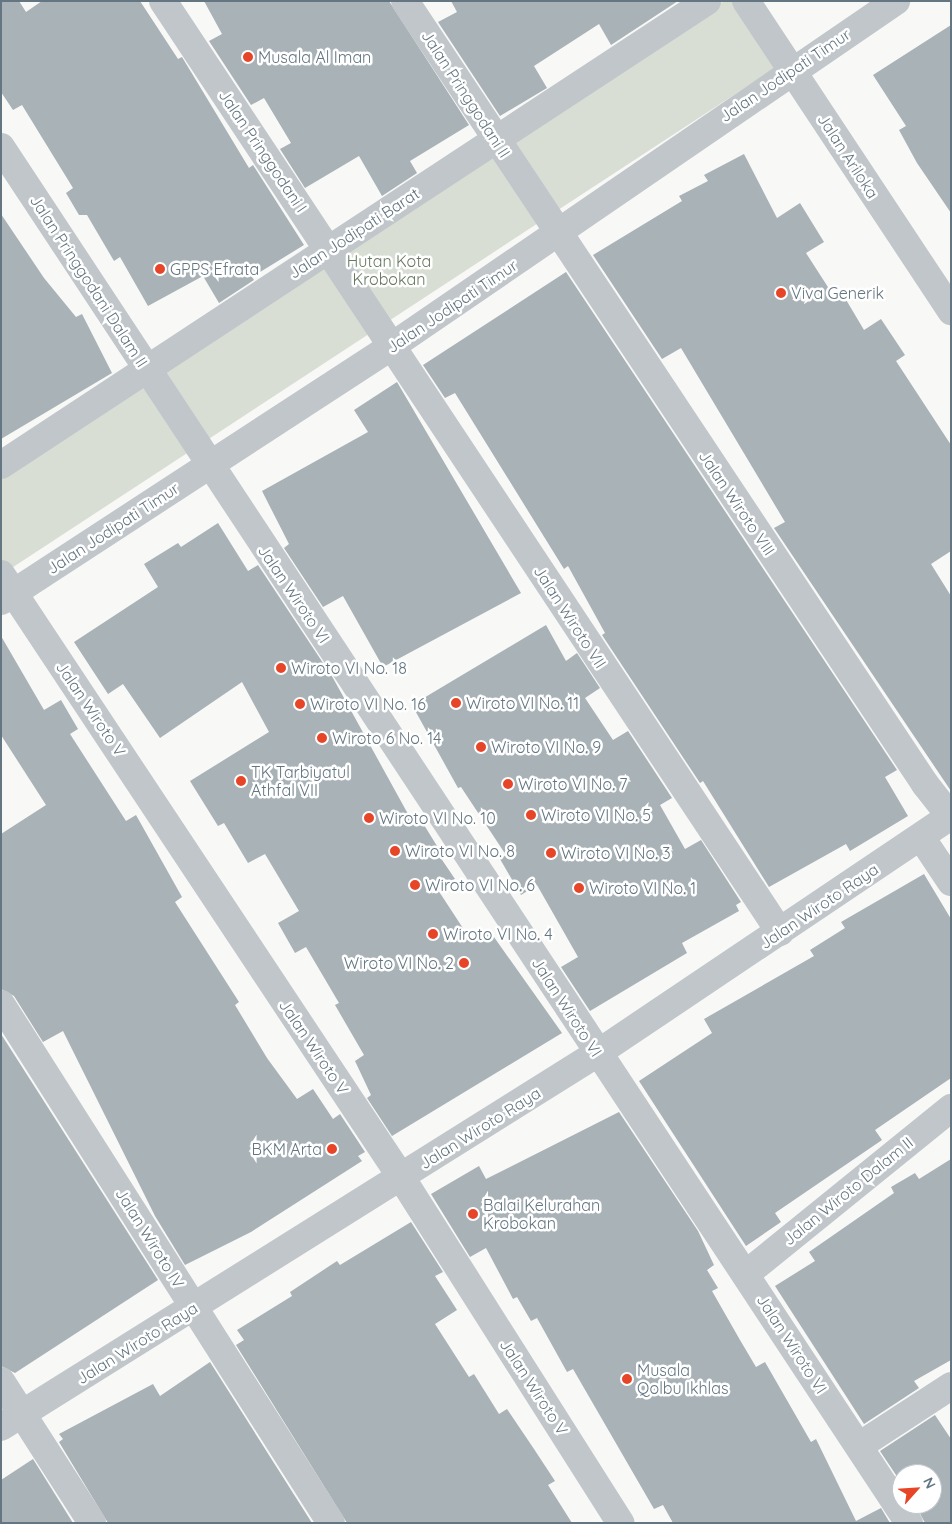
<!DOCTYPE html>
<html>
<head>
<meta charset="utf-8">
<style>
  body { margin:0 }
  #map { position:relative; width:952px; height:1524px; overflow:hidden; background:#f8f8f6; font-family:Quicksand,sans-serif }
  div>[style] { position:absolute }
  [style*='--x'] { left:calc(var(--x)*1px); top:calc(var(--y)*1px); width:calc(var(--w)*1px); rotate:calc(var(--a)*1deg) }
  .green>* { inset:0; background:#d9ded5 }
  .building>* { inset:0; background:#a8b2b7 }
  .minor>* { height:28px; margin:-14px; padding:0 14px; transform-origin:14px; border-radius:14px; background:#c1c6ca }
  .dots>* { width:14px; height:14px; translate:-50% -50%; box-sizing:border-box; border:2px solid #fff; border-radius:50% }
  span { translate:-50% -50%; white-space:nowrap; text-align:center; line-height:1.15; -webkit-text-stroke:5px #fff; paint-order:stroke }
  .poi-label { font-size:16px; color:#637681 }
  .left { translate:0 -50%; text-align:left }
  .right { translate:-100% -50%; text-align:right }
  .street-label { font-size:16px; color:#637681 }
  .park-label { font-size:16px; color:#687962 }
  .frame { position:absolute; inset:0; border:2px solid #637681; pointer-events:none }
  .north { position:absolute; left:892px; top:1464px; width:50px; height:50px; box-sizing:border-box; background:#fff; border:1px solid #c1c8cd; border-radius:50%; rotate:64deg; font-size:14px; font-weight:700; line-height:20px; text-align:center; color:#637681 }
  .north::after { content:''; display:block; margin:auto; width:18px; height:22px; background:#e64528; clip-path:polygon(50% 0,100% 100%,50% 72%,0 100%) }
</style>
</head>
<body>
<div id="map">
  <div class="green">
    <i style="clip-path:polygon(724px 1px,735px 1px,778px 66px,1px 575px,1px 475px)"></i>
  </div>
  <div class="building">
    <i style="clip-path:polygon(1px 1px,19px 1px,26px 12px,42px 1px,140px 1px,178px 59px,182px 57px,249px 168px,253px 165px,304px 245px,252px 277px,254px 280px,219px 303px,203px 276px,148px 306px,120px 257px,114px 261px,87px 215px,79px 215px,66px 193px,73px 188px,22px 105px,13px 110px,1px 92px)"></i>
    <i style="clip-path:polygon(204px 1px,389px 1px,469px 125px,410px 161px,417px 173px,382px 196px,359px 156px,305px 188px,280px 149px,291px 143px,264px 98px,251px 105px,209px 41px,222px 34px)"></i>
    <i style="clip-path:polygon(451px 1px,678px 1px,611px 45px,599px 24px,534px 66px,547px 88px,500px 116px,438px 22px,457px 12px)"></i>
    <i style="clip-path:polygon(951px 25px,951px 213px,917px 163px,899px 130px,906px 126px,873px 75px)"></i>
    <i style="clip-path:polygon(744px 154px,777px 218px,800px 203px,824px 242px,806px 253px,835px 298px,842px 293px,864px 330px,881px 319px,905px 355px,896px 361px,951px 445px,951px 551px,931px 564px,951px 596px,951px 791px,774px 528px,785px 522px,681px 348px,662px 359px,593px 255px,682px 201px,679px 196px,708px 181px,704px 175px)"></i>
    <i style="clip-path:polygon(1px 214px,44px 278px,76px 317px,82px 314px,112px 373px,1px 439px)"></i>
    <i style="clip-path:polygon(566px 272px,897px 770px,885px 777px,908px 816px,850px 851px,846px 844px,769px 887px,703px 781px,700px 783px,602px 635px,605px 633px,568px 566px,564px 569px,455px 393px,445px 398px,423px 365px)"></i>
    <i style="clip-path:polygon(397px 382px,521px 593px,383px 667px,343px 596px,323px 607px,284px 548px,289px 544px,262px 491px,368px 432px,354px 410px)"></i>
    <i style="clip-path:polygon(218px 523px,248px 571px,258px 565px,333px 678px,408px 814px,414px 820px,421px 820px,437px 846px,434px 848px,455px 879px,438px 890px,472px 942px,489px 930px,562px 1033px,392px 1136px,367px 1098px,371px 1095px,355px 1061px,364px 1055px,335px 1005px,339px 1003px,306px 947px,295px 953px,278px 923px,299px 911px,265px 854px,248px 863px,224px 823px,218px 826px,190px 781px,269px 732px,242px 682px,160px 738px,123px 684px,108px 694px,74px 642px,158px 587px,144px 564px,178px 543px,181px 547px)"></i>
    <i style="clip-path:polygon(546px 625px,566px 661px,577px 653px,600px 688px,585px 698px,613px 740px,628px 731px,672px 798px,660px 805px,685px 849px,701px 840px,741px 902px,736px 905px,739px 911px,682px 943px,687px 953px,590px 1011px,561px 967px,578px 957px,537px 885px,521px 895px,500px 859px,506px 855px,461px 787px,458px 788px,412px 705px)"></i>
    <i style="clip-path:polygon(1px 636px,44px 710px,61px 700px,78px 729px,70px 734px,126px 821px,136px 815px,182px 897px,175px 902px,239px 1002px,235px 1005px,267px 1058px,297px 1099px,313px 1089px,333px 1119px,340px 1114px,365px 1152px,358px 1156px,362px 1161px,251px 1232px,185px 1265px,155px 1216px,63px 1031px,43px 1042px,14px 996px,1px 989px,1px 834px,46px 805px,1px 735px)"></i>
    <i style="clip-path:polygon(924px 874px,951px 919px,951px 1078px,875px 1130px,882px 1140px,775px 1213px,781px 1222px,746px 1246px,639px 1081px,712px 1033px,704px 1019px,814px 956px,810px 950px,845px 928px,841px 922px)"></i>
    <i style="clip-path:polygon(1px 1034px,158px 1280px,15px 1373px,1px 1366px)"></i>
    <i style="clip-path:polygon(619px 1112px,698px 1231px,714px 1265px,707px 1270px,718px 1288px,712px 1291px,740px 1340px,756px 1367px,765px 1362px,811px 1442px,816px 1439px,856px 1521px,881px 1508px,890px 1523px,673px 1523px,663px 1505px,654px 1509px,573px 1369px,567px 1372px,537px 1318px,531px 1321px,517px 1297px,513px 1299px,486px 1248px,470px 1257px,431px 1194px,479px 1166px,486px 1179px)"></i>
    <i style="clip-path:polygon(951px 1159px,951px 1360px,914px 1381px,919px 1388px,864px 1424px,775px 1286px,815px 1261px,809px 1252px,894px 1193px,891px 1187px,915px 1173px,919px 1179px)"></i>
    <i style="clip-path:polygon(411px 1222px,443px 1272px,435px 1276px,457px 1310px,435px 1324px,469px 1377px,474px 1374px,499px 1414px,507px 1409px,534px 1449px,555px 1481px,548px 1485px,572px 1523px,347px 1523px,236px 1345px,244px 1340px,237px 1330px,292px 1296px,290px 1292px,337px 1261px,340px 1265px)"></i>
    <i style="clip-path:polygon(210px 1362px,312px 1523px,108px 1523px,59px 1442px,63px 1439px,59px 1434px,153px 1384px,160px 1396px)"></i>
    <i style="clip-path:polygon(935px 1415px,951px 1439px,951px 1523px,925px 1523px,915px 1504px,932px 1504px,932px 1474px,902px 1474px,902px 1484px,880px 1451px)"></i>
    <i style="clip-path:polygon(33px 1459px,73px 1523px,1px 1523px,1px 1480px)"></i>
  </div>
  <div class="minor">
    <i style="--x:163;--y:1;--w:1117;--a:56.47"></i>
    <i style="--x:405;--y:1;--w:940;--a:56.41"></i>
    <i style="--x:925;--y:784;--w:42;--a:51.8"></i>
    <i style="--x:746;--y:1;--w:372;--a:56.5"></i>
    <i style="--x:1;--y:147;--w:1649;--a:56.58"></i>
    <i style="--x:1;--y:465;--w:845;--a:-33.31"></i>
    <i style="--x:1;--y:574;--w:724;--a:56.44"></i>
    <i style="--x:401;--y:1177;--w:410;--a:57.6"></i>
    <i style="--x:1;--y:601;--w:467;--a:-33.1"></i>
    <i style="--x:392;--y:346;--w:611;--a:-34.39"></i>
    <i style="--x:921;--y:837;--w:54;--a:56.3"></i>
    <i style="--x:1;--y:1004;--w:615;--a:57.55"></i>
    <i style="--x:746;--y:1274;--w:264;--a:-39"></i>
    <i style="--x:1;--y:1381;--w:169;--a:57.3"></i>
    <i style="--x:1;--y:1427;--w:704;--a:-32.07"></i>
    <i style="--x:598;--y:1053;--w:425;--a:-33.9"></i>
    <i style="--x:859;--y:1446;--w:110;--a:-33.1"></i>
  </div>
  <div class="dots">
    <i style="left:248px;top:57px;background:#e64528"></i>
    <i style="left:160px;top:269px;background:#e64528"></i>
    <i style="left:781px;top:293px;background:#e64528"></i>
    <i style="left:281px;top:668px;background:#e64528"></i>
    <i style="left:456px;top:703px;background:#e64528"></i>
    <i style="left:300px;top:704px;background:#e64528"></i>
    <i style="left:322px;top:738px;background:#e64528"></i>
    <i style="left:481px;top:747px;background:#e64528"></i>
    <i style="left:241px;top:781px;background:#e64528"></i>
    <i style="left:508px;top:784px;background:#e64528"></i>
    <i style="left:531px;top:815px;background:#e64528"></i>
    <i style="left:369px;top:818px;background:#e64528"></i>
    <i style="left:395px;top:851px;background:#e64528"></i>
    <i style="left:551px;top:853px;background:#e64528"></i>
    <i style="left:415px;top:885px;background:#e64528"></i>
    <i style="left:579px;top:888px;background:#e64528"></i>
    <i style="left:433px;top:934px;background:#e64528"></i>
    <i style="left:464px;top:963px;background:#e64528"></i>
    <i style="left:332px;top:1149px;background:#e64528"></i>
    <i style="left:473px;top:1214px;background:#e64528"></i>
    <i style="left:627px;top:1379px;background:#e64528"></i>
  </div>
  <div class="poi-label">
    <span class="left" style="left:258px;top:57px">Musala Al Iman</span>
    <span class="left" style="left:170px;top:269px">GPPS Efrata</span>
    <span class="left" style="left:791px;top:293px">Viva Generik</span>
    <span class="left" style="left:291px;top:668px">Wiroto VI No. 18</span>
    <span class="left" style="left:466px;top:703px">Wiroto VI No. 11</span>
    <span class="left" style="left:310px;top:704px">Wiroto VI No. 16</span>
    <span class="left" style="left:332px;top:738px">Wiroto 6 No. 14</span>
    <span class="left" style="left:491px;top:747px">Wiroto VI No. 9</span>
    <span class="left" style="left:251px;top:781px">TK Tarbiyatul<br>Athfal VII</span>
    <span class="left" style="left:518px;top:784px">Wiroto VI No. 7</span>
    <span class="left" style="left:541px;top:815px">Wiroto VI No. 5</span>
    <span class="left" style="left:379px;top:818px">Wiroto VI No. 10</span>
    <span class="left" style="left:405px;top:851px">Wiroto VI No. 8</span>
    <span class="left" style="left:561px;top:853px">Wiroto VI No. 3</span>
    <span class="left" style="left:425px;top:885px">Wiroto VI No. 6</span>
    <span class="left" style="left:589px;top:888px">Wiroto VI No. 1</span>
    <span class="left" style="left:443px;top:934px">Wiroto VI No. 4</span>
    <span class="right" style="left:454px;top:963px">Wiroto VI No. 2</span>
    <span class="right" style="left:322px;top:1149px">BKM Arta</span>
    <span class="left" style="left:483px;top:1214px">Balai Kelurahan<br>Krobokan</span>
    <span class="left" style="left:637px;top:1379px">Musala<br>Qolbu Ikhlas</span>
  </div>
  <div class="street-label">
    <span style="left:785px;top:75px;rotate:-34deg">Jalan Jodipati Timur</span>
    <span style="left:466px;top:94px;rotate:57deg">Jalan Pringgodani II</span>
    <span style="left:263px;top:151px;rotate:56deg">Jalan Pringgodani I</span>
    <span style="left:848px;top:156px;rotate:57deg">Jalan Ariloka</span>
    <span style="left:354px;top:233px;rotate:-33deg">Jalan Jodipati Barat</span>
    <span style="left:89px;top:281px;rotate:57deg">Jalan Pringgodani Dalam II</span>
    <span style="left:452px;top:306px;rotate:-34deg">Jalan Jodipati Timur</span>
    <span style="left:737px;top:503px;rotate:56deg">Jalan Wiroto VIII</span>
    <span style="left:113px;top:528px;rotate:-33deg">Jalan Jodipati Timur</span>
    <span style="left:294px;top:594px;rotate:56deg">Jalan Wiroto VI</span>
    <span style="left:570px;top:617px;rotate:57deg">Jalan Wiroto VII</span>
    <span style="left:91px;top:709px;rotate:56deg">Jalan Wiroto V</span>
    <span style="left:819px;top:906px;rotate:-34deg">Jalan Wiroto Raya</span>
    <span style="left:567px;top:1007px;rotate:57deg">Jalan Wiroto VI</span>
    <span style="left:314px;top:1047px;rotate:56deg">Jalan Wiroto V</span>
    <span style="left:480px;top:1128px;rotate:-32deg">Jalan Wiroto Raya</span>
    <span style="left:848px;top:1191px;rotate:-39deg">Jalan Wiroto Dalam II</span>
    <span style="left:150px;top:1238px;rotate:58deg">Jalan Wiroto IV</span>
    <span style="left:137px;top:1343px;rotate:-32deg">Jalan Wiroto Raya</span>
    <span style="left:792px;top:1344px;rotate:57deg">Jalan Wiroto VI</span>
    <span style="left:534px;top:1387px;rotate:57deg">Jalan Wiroto V</span>
  </div>
  <div class="park-label">
    <span style="left:389px;top:270px">Hutan Kota<br>Krobokan</span>
  </div>
  <div class="frame"></div>
  <div class="north">N</div>
</div>
</body>
</html>
